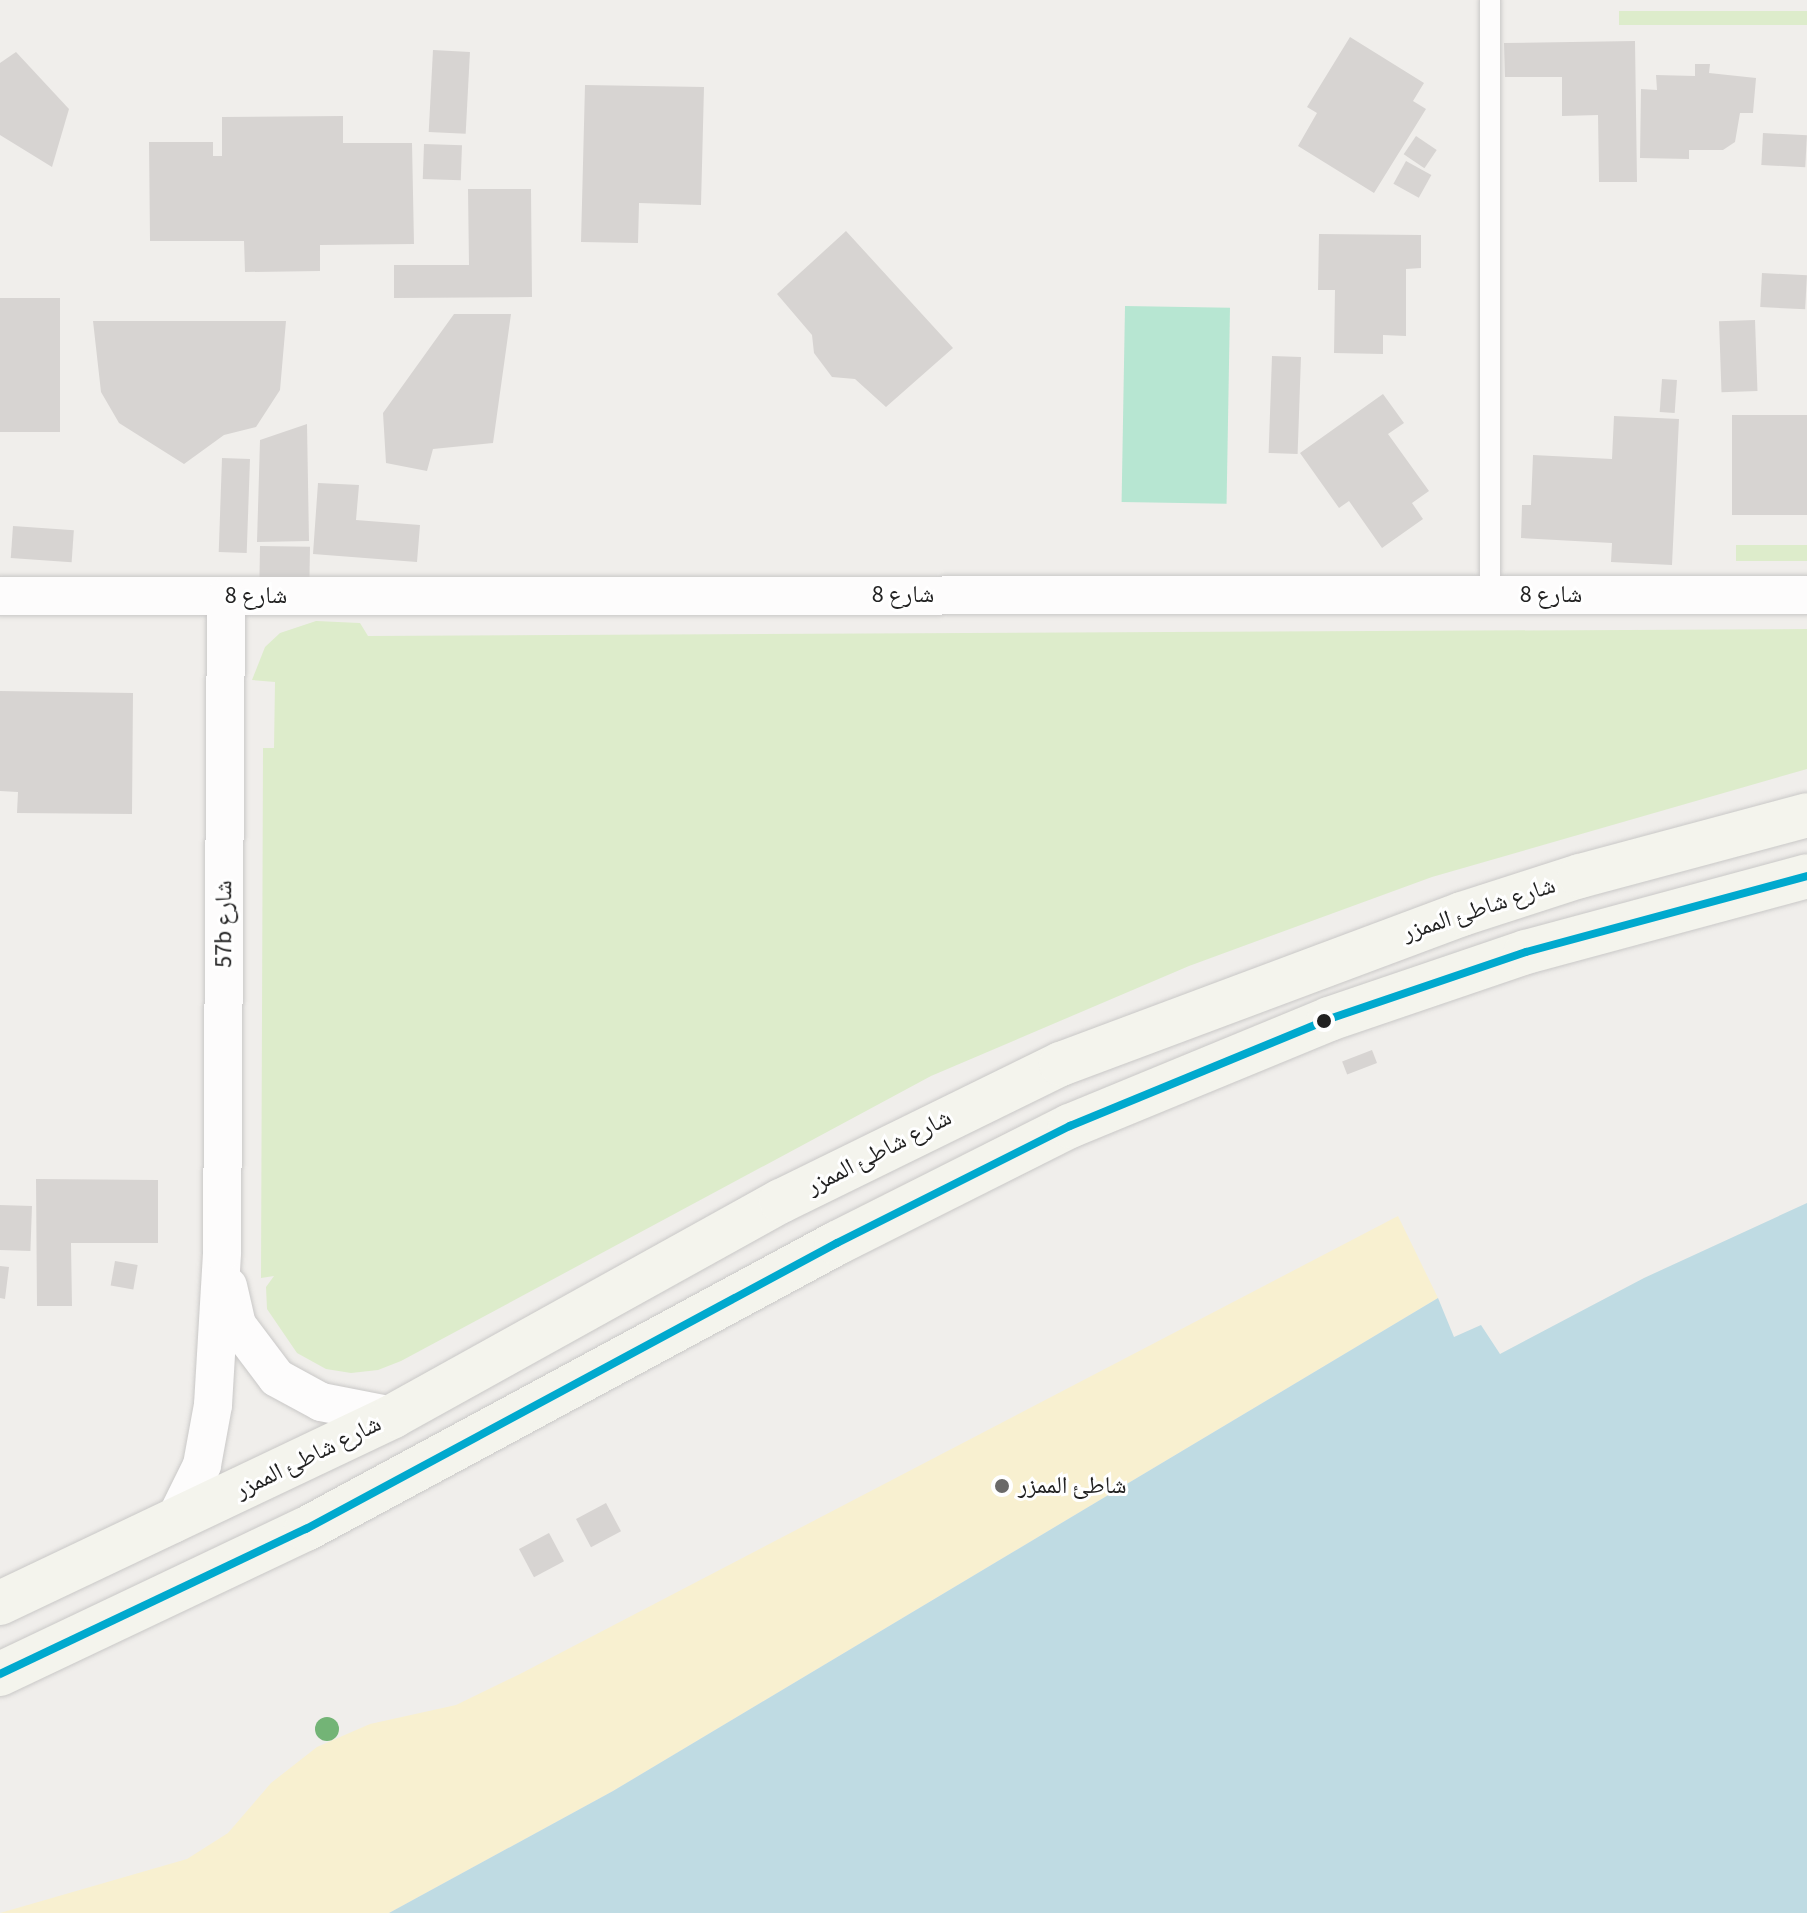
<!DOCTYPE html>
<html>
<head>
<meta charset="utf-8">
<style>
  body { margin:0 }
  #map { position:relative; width:1807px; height:1913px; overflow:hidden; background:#f0eeeb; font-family:"Source Sans 3","Noto Naskh Arabic",sans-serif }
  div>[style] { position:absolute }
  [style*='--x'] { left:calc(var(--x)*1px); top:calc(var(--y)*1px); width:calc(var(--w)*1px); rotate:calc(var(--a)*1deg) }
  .grass>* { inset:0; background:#ddeccb; transform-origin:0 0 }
  .sand>* { inset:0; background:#f8f0d0 }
  .pitch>* { inset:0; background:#b7e6d2; transform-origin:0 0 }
  .water>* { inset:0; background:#bfdbe3 }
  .building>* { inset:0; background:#d7d4d2; transform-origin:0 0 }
  .roads { filter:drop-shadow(0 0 2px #c9c8c7) drop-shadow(0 0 2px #c9c8c7) }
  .lane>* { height:20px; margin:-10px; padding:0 10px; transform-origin:10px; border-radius:10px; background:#fdfcfc }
  .street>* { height:38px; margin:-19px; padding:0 19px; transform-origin:19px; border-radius:19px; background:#fdfcfc }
  .secondary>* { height:44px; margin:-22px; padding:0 22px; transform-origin:22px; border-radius:22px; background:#f4f4ed }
  .bus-1>* { height:8px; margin:-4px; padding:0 4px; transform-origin:4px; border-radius:4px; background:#00a9ce }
  .trees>* { width:24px; height:24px; margin:-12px; border-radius:50%; background:#73b476 }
  .dots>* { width:22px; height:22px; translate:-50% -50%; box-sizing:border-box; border:4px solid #fff; border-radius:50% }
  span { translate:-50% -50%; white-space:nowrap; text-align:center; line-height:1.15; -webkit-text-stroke:6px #fff; paint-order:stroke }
  .street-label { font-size:24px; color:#222 }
  .poi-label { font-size:24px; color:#222 }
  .left { translate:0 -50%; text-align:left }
</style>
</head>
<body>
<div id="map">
  <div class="grass">
    <i style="left:1807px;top:11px;width:14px;height:188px;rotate:90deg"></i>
    <i style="left:1736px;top:545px;width:71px;height:16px"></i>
    <i style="clip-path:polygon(316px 621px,360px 623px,368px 636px,1807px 629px,1807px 769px,1432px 877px,1189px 966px,931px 1076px,401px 1361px,378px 1370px,351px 1373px,326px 1369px,297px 1353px,267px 1309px,266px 1287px,274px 1276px,261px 1278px,263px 748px,274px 748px,275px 682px,252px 680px,265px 647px,280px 633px)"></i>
  </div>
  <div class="sand">
    <i style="clip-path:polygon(1398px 1216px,1438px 1298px,613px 1791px,389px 1913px,0 1913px,187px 1859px,228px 1833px,271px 1783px,317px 1747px,370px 1724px,456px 1705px,520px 1674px)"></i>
  </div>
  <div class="pitch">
    <i style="left:1125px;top:306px;width:105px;height:196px;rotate:1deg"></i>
  </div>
  <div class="water">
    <i style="clip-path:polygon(1807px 1203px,1807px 1913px,389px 1913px,613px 1791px,1438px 1298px,1454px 1337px,1481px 1325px,1500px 1354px,1644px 1278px)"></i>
  </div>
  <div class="building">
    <i style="clip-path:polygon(1350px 37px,1424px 83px,1413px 101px,1426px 109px,1374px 193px,1298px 146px,1317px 113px,1307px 107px)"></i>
    <i style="clip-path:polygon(1635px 41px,1637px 182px,1599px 182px,1598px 115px,1562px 116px,1562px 77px,1505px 77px,1504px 43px)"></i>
    <i style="left:433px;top:50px;width:37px;height:82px;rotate:3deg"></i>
    <i style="clip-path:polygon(16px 52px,69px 109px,52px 167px,0 135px,0 63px)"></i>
    <i style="clip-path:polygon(1695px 64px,1710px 64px,1709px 73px,1756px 78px,1753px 113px,1740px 113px,1735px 142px,1723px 150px,1689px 150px,1689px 159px,1640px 158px,1641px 89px,1657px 90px,1656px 75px,1695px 76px)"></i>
    <i style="clip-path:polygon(585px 85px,704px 87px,701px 205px,639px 203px,638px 243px,581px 242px)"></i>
    <i style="clip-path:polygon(343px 116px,343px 143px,412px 143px,414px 244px,320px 245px,320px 271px,245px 272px,244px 241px,150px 241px,149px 142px,213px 142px,213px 156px,222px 156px,222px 117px)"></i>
    <i style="left:1763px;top:133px;width:44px;height:32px;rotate:3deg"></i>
    <i style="left:1416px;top:136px;width:25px;height:22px;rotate:34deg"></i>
    <i style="left:424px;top:144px;width:38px;height:35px;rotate:2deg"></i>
    <i style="left:1406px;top:161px;width:29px;height:26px;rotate:29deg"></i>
    <i style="clip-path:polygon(468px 189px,531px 189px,532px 297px,394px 298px,394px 265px,469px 265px)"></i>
    <i style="clip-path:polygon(846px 231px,953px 348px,886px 407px,855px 379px,832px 377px,814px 353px,812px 335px,777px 294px)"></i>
    <i style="clip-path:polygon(1319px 234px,1421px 235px,1421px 268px,1406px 269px,1406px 336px,1383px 335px,1383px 354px,1334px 353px,1335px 290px,1318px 290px)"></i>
    <i style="left:1762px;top:273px;width:45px;height:34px;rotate:3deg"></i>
    <i style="left:0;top:298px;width:60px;height:134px"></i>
    <i style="clip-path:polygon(454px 314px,511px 314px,493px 443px,433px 449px,427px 471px,386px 463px,383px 413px)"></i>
    <i style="left:1755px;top:320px;width:71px;height:36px;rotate:88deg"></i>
    <i style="clip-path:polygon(93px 321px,286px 321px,280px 390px,256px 427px,224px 435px,184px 464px,119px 423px,101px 392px)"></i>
    <i style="left:1272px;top:356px;width:29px;height:97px;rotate:2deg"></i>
    <i style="left:1662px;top:379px;width:15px;height:33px;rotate:4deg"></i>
    <i style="clip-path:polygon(1383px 394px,1404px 423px,1388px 434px,1429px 491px,1412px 503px,1423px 519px,1382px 548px,1349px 501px,1339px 508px,1300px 453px)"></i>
    <i style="left:1807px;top:415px;width:100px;height:75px;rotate:90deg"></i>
    <i style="clip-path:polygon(1614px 416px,1679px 419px,1672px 565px,1611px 562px,1612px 543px,1521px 538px,1522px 505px,1531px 505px,1533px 455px,1612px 459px)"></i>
    <i style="clip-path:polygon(307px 424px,309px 541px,257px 542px,260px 440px)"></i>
    <i style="left:222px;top:458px;width:28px;height:94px;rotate:2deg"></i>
    <i style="clip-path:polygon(318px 483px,359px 485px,356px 520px,420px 525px,417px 562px,313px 554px)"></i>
    <i style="left:13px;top:526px;width:61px;height:32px;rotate:4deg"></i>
    <i style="left:260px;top:546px;width:50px;height:33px;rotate:1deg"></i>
    <i style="clip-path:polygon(0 691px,133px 693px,132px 814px,17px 813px,18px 792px,0 791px)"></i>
    <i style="left:1372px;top:1050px;width:14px;height:32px;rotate:69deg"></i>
    <i style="clip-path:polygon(36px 1179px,158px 1180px,158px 1243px,71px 1243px,72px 1306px,37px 1306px)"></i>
    <i style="left:0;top:1205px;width:32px;height:45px;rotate:2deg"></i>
    <i style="left:115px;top:1261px;width:23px;height:25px;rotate:10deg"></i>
    <i style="clip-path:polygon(0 1266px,9px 1267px,5px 1299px,0 1298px)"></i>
    <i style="left:606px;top:1503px;width:32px;height:34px;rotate:62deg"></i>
    <i style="left:549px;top:1533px;width:32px;height:34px;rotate:62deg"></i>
  </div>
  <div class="roads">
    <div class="lane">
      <i style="--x:1490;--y:0;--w:595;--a:90"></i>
    </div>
    <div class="street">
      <i style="--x:0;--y:596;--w:1807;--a:-0.03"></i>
      <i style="--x:228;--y:1286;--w:40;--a:77"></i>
      <i style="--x:237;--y:1325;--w:66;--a:53"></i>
      <i style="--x:277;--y:1378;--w:50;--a:28.6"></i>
      <i style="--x:321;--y:1402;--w:73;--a:11"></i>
      <i style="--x:173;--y:1524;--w:66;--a:-63.8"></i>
      <i style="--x:202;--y:1465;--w:61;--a:-79.6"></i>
      <i style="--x:213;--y:1405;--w:153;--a:-86.6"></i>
      <i style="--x:222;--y:1252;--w:656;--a:-89.65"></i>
    </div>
    <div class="secondary">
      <i style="--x:0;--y:1603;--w:435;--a:-25.4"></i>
      <i style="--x:393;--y:1416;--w:444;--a:-29"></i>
      <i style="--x:781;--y:1201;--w:312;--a:-26.1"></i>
      <i style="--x:1061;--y:1064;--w:428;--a:-20.5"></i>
      <i style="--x:1462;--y:914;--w:124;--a:-17.9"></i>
      <i style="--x:1580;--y:876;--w:235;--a:-15"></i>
      <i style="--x:0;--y:1674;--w:339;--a:-25.4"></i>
      <i style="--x:306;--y:1529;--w:603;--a:-28.31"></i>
      <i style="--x:837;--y:1243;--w:261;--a:-26.7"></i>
      <i style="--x:1070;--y:1126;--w:280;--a:-22.4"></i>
      <i style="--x:1329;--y:1019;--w:208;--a:-18.8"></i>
      <i style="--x:1526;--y:952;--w:291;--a:-15.1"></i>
    </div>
  </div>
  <div class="bus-1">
    <i style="--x:0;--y:1674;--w:339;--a:-25.4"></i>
    <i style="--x:306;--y:1529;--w:603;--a:-28.31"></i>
    <i style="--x:837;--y:1243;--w:261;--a:-26.7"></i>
    <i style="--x:1070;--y:1126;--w:280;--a:-22.4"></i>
    <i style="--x:1329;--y:1019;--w:208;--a:-18.8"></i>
    <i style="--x:1526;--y:952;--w:291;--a:-15.1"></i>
  </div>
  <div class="trees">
    <i style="left:327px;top:1729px"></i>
  </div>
  <div class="dots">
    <i style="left:1324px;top:1021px;background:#222"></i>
    <i style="left:1002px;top:1486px;background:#6a6968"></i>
  </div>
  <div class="street-label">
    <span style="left:903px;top:595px">شارع 8</span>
    <span style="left:1551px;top:595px">شارع 8</span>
    <span style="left:256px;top:596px">شارع 8</span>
    <span style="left:1479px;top:909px;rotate:-18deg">شارع شاطئ الممزر</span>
    <span style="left:224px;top:924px;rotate:-90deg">57b شارع</span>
    <span style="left:879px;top:1152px;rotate:-27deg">شارع شاطئ الممزر</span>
    <span style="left:308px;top:1457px;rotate:-26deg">شارع شاطئ الممزر</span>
  </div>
  <div class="poi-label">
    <span class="left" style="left:1018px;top:1486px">شاطئ الممزر</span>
  </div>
</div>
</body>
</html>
